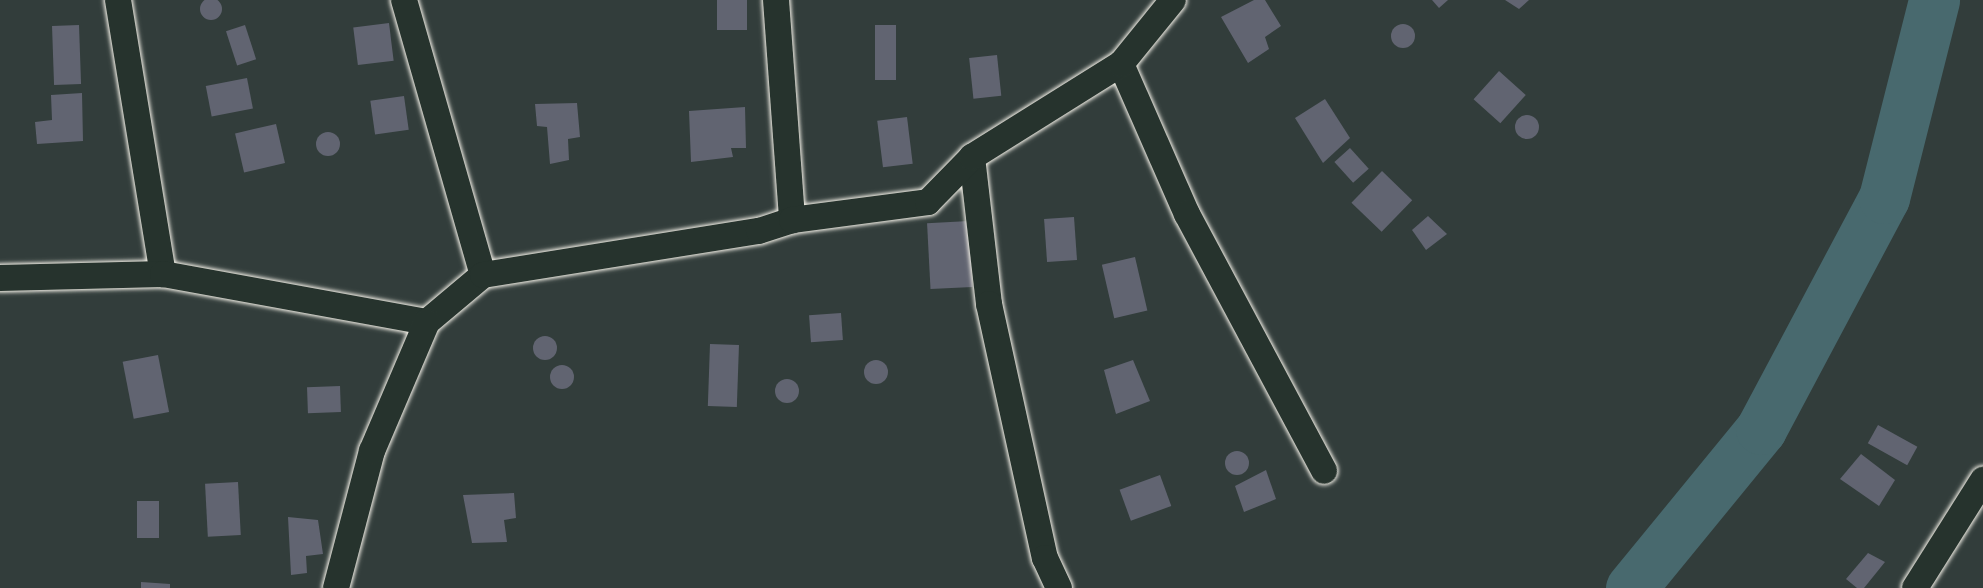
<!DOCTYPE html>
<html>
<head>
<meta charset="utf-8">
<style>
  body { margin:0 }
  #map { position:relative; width:1983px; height:588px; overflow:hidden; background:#323d3b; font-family:Mynerve,sans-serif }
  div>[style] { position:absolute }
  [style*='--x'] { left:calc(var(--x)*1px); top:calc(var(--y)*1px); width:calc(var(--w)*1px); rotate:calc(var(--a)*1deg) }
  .river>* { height:51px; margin:-25.5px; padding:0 25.5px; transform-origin:25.5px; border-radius:25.5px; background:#48696e }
  .building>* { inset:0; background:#616471; transform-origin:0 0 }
  .round { border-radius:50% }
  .roads { filter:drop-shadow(0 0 2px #f4f1e8) drop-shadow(0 0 2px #f4f1e8) }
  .street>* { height:26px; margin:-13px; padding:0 13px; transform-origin:13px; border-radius:13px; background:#26332d }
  span { translate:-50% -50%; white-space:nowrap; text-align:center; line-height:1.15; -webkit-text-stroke:4.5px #26332d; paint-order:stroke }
</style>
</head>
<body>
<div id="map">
  <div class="river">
    <i style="--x:1631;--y:588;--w:205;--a:-50.7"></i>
    <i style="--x:1761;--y:429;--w:262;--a:-62"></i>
    <i style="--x:1884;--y:198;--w:204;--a:-75.8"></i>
  </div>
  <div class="building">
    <i class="round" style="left:200px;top:-2px;width:22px;height:22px"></i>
    <i style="left:717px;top:0;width:30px;height:30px"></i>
    <i style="clip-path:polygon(1254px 0,1265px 0,1281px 26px,1265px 37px,1269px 49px,1248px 63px,1221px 17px)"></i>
    <i style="clip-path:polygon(1432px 0,1448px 0,1439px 8px)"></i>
    <i style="clip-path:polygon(1505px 0,1529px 0,1519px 9px)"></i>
    <i style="left:389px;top:23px;width:38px;height:36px;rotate:83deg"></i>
    <i class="round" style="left:1391px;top:24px;width:24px;height:24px"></i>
    <i style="left:79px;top:25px;width:59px;height:27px;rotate:88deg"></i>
    <i style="left:245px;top:25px;width:36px;height:20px;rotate:72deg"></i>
    <i style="left:875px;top:25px;width:21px;height:55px"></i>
    <i style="left:997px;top:55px;width:41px;height:28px;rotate:84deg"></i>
    <i style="left:1499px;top:71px;width:36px;height:38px;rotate:42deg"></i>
    <i style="left:247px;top:78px;width:31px;height:42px;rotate:79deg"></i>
    <i style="clip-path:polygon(82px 93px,83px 141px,37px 144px,35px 122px,52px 120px,51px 95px)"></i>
    <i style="left:404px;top:96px;width:34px;height:34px;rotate:82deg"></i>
    <i style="clip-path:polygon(1325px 99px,1350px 138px,1323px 163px,1295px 118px)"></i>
    <i style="clip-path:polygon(577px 103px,580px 137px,568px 139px,569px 160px,550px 164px,547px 127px,537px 126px,535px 104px)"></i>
    <i style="clip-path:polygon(745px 107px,746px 148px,731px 148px,733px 157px,691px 162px,689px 111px)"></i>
    <i class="round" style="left:1515px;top:115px;width:24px;height:24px"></i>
    <i style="left:907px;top:117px;width:47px;height:30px;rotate:83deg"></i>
    <i style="left:276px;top:124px;width:40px;height:42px;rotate:77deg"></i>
    <i class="round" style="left:316px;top:132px;width:24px;height:24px"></i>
    <i style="left:1350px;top:148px;width:28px;height:21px;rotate:48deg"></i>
    <i style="left:1382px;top:171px;width:42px;height:44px;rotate:44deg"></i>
    <i style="clip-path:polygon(1428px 216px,1447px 234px,1426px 250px,1412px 230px)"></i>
    <i style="left:1074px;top:217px;width:43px;height:30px;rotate:86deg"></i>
    <i style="left:969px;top:221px;width:66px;height:42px;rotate:87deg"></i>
    <i style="left:1135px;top:257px;width:55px;height:34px;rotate:77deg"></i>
    <i style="left:841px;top:313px;width:27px;height:32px;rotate:86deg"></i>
    <i class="round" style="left:533px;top:336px;width:24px;height:24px"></i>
    <i style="left:710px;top:344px;width:29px;height:62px;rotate:2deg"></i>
    <i style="left:158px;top:355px;width:58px;height:36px;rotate:79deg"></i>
    <i class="round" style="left:864px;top:360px;width:24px;height:24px"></i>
    <i style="clip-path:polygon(1133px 360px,1150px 401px,1116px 414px,1104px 370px)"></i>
    <i class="round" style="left:550px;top:365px;width:24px;height:24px"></i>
    <i class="round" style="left:775px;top:379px;width:24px;height:24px"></i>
    <i style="left:340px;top:386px;width:26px;height:33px;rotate:88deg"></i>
    <i style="left:1878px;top:425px;width:45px;height:21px;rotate:29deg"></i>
    <i class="round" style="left:1225px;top:451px;width:24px;height:24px"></i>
    <i style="clip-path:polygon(1861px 454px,1895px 480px,1879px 506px,1840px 479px)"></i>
    <i style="clip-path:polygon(1266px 470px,1276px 499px,1244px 512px,1235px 486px)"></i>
    <i style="left:1160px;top:475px;width:33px;height:43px;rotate:70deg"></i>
    <i style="left:238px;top:482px;width:53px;height:33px;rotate:87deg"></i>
    <i style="clip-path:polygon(514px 493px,516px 518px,504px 520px,507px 542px,472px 543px,463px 495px)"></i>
    <i style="left:137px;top:501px;width:22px;height:37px"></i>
    <i style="clip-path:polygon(288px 517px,318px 520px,323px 554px,306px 556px,307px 573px,291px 575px)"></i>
    <i style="clip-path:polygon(1868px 553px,1885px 562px,1864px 588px,1857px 588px,1846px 579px)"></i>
    <i style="clip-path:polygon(141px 582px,170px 584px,170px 588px,141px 588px)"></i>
  </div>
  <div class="roads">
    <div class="street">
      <i style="--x:118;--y:0;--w:278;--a:80.7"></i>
      <i style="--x:404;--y:0;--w:286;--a:74"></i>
      <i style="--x:776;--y:0;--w:221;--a:85.8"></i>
      <i style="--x:1121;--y:64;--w:164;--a:66.3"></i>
      <i style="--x:1187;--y:214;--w:291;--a:61.9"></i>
      <i style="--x:972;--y:157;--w:148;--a:83.4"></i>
      <i style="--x:989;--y:304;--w:260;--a:77.6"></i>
      <i style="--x:1045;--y:558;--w:33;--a:65"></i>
      <i style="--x:0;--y:278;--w:163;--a:-1.4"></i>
      <i style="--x:163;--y:274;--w:268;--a:10.3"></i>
      <i style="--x:427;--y:322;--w:73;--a:-40"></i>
      <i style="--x:483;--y:275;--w:279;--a:-9.1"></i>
      <i style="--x:759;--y:231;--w:35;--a:-18"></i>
      <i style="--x:792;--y:220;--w:137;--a:-7.5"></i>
      <i style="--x:928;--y:202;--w:63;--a:-45.6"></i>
      <i style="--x:972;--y:157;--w:176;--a:-32"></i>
      <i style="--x:1121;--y:64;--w:82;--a:-50.9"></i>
      <i style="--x:336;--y:588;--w:142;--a:-75.3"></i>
      <i style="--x:372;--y:451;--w:140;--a:-66.9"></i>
      <i style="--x:1915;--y:588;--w:128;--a:-57.8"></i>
    </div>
  </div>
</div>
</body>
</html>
